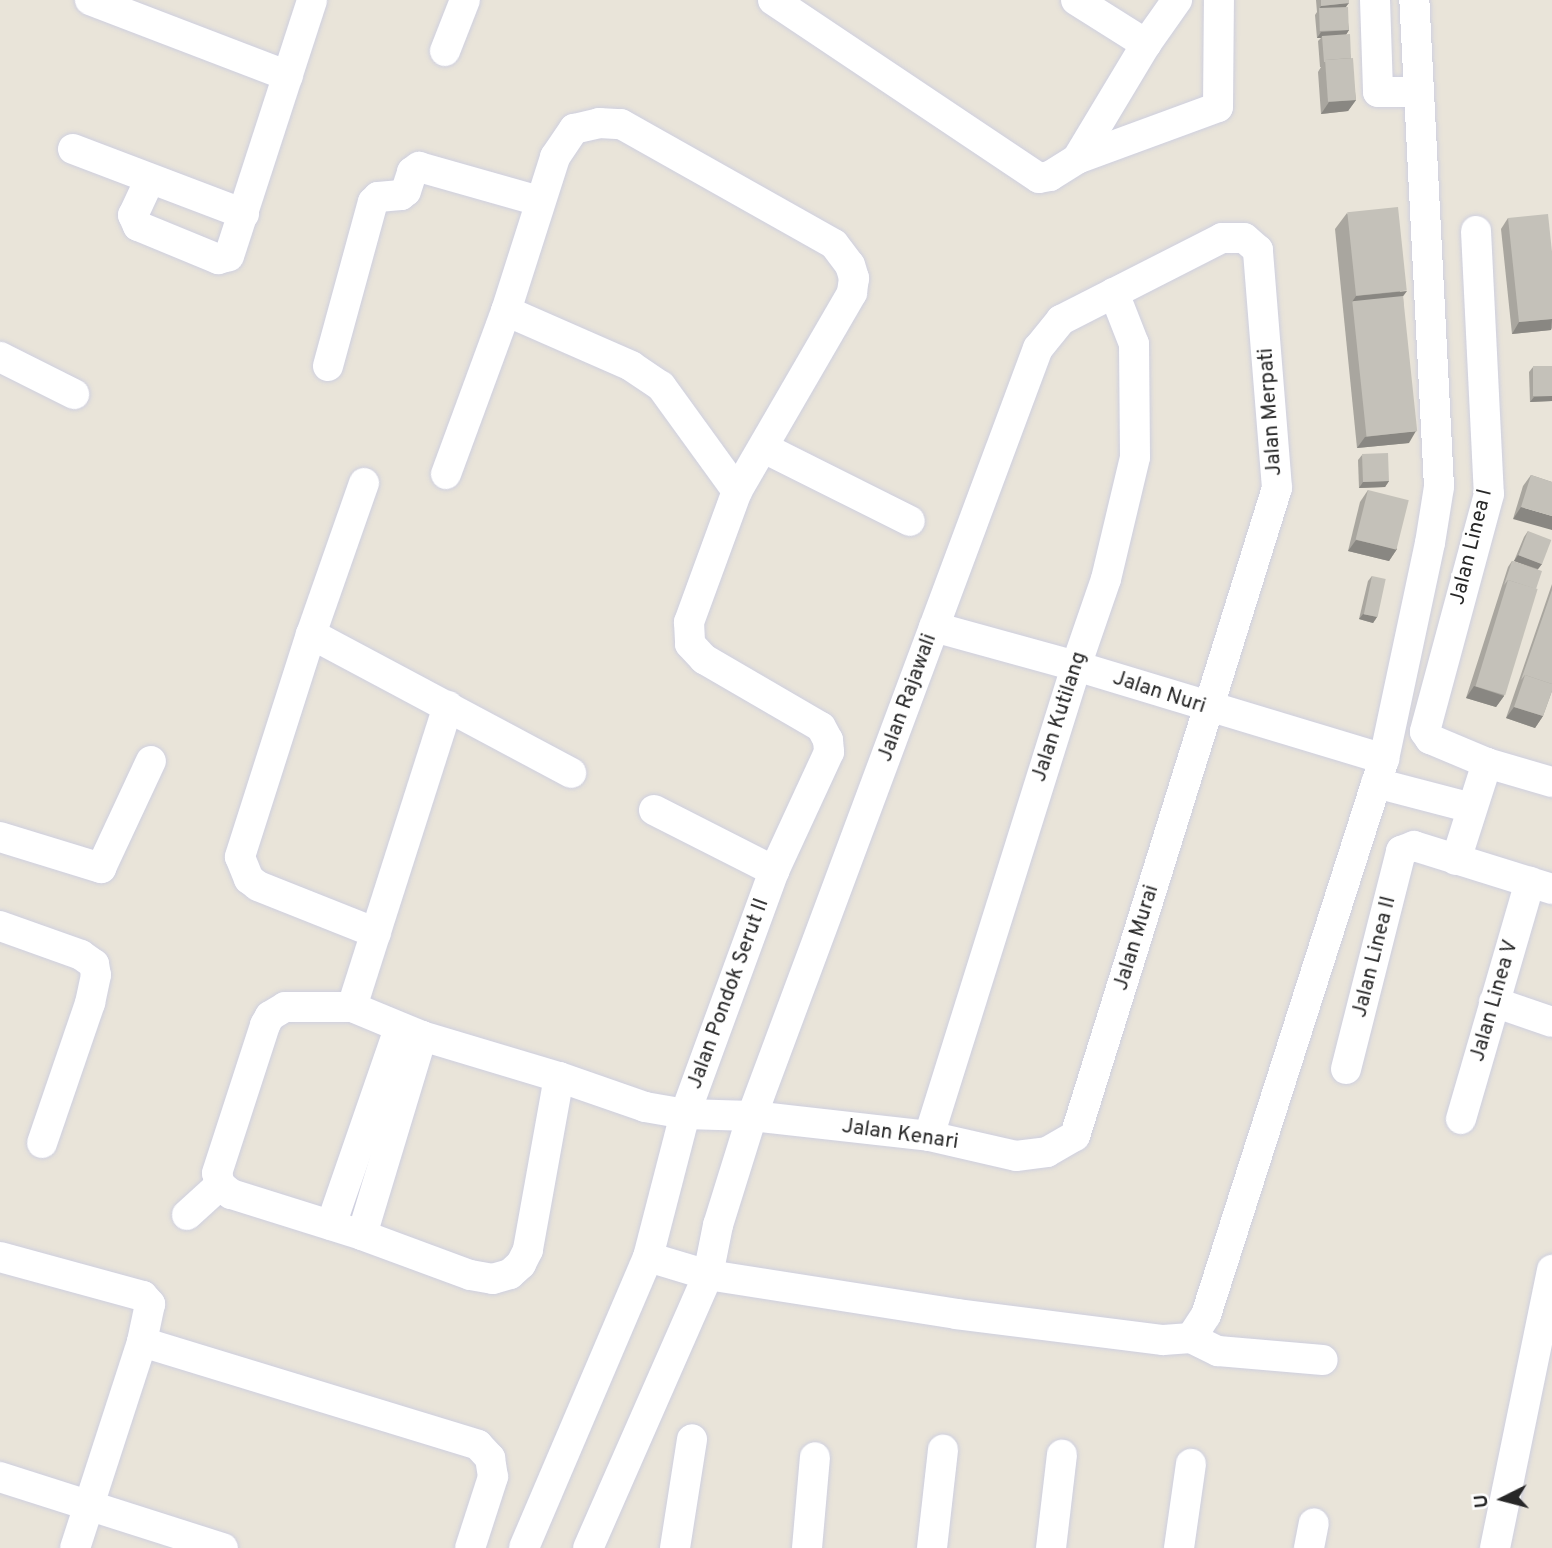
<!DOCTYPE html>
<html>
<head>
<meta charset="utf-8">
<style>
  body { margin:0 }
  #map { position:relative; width:1552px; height:1548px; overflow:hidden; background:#e9e4d9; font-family:Overpass,sans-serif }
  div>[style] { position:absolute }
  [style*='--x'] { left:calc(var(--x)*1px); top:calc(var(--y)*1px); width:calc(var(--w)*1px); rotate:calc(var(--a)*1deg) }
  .roads { filter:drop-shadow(0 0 2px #cecfdf) drop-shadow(0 0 2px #cecfdf) }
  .minor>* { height:30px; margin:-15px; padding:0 15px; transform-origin:15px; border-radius:15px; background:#fff }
  .wall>* { inset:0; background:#a9a69f }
  .shaded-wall>* { inset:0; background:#898782 }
  .building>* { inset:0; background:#c4c1b9; transform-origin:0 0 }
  span { translate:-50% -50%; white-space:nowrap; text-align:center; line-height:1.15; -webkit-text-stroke:5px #fff; paint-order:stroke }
  .street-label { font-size:21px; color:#272727 }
  .north { position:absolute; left:1468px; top:1464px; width:70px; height:70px; -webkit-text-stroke:5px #fff; paint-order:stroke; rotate:264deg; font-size:19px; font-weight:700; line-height:28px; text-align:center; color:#272727 }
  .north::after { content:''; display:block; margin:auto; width:24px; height:32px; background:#272727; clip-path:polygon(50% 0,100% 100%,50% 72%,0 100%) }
</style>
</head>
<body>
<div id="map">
  <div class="roads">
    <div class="minor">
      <i style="--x:90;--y:0;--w:212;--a:21"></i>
      <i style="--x:773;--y:0;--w:320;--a:33.8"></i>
      <i style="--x:1039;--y:178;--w:11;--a:-10"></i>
      <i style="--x:1050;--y:176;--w:32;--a:-32"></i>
      <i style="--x:1077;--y:159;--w:134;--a:-59"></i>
      <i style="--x:1146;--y:44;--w:54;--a:-54.8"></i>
      <i style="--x:1076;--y:0;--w:83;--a:32.2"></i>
      <i style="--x:1375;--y:0;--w:92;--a:88.1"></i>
      <i style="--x:1378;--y:92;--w:40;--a:0"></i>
      <i style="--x:445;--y:51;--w:55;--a:-68.6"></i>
      <i style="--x:73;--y:149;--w:183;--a:20.8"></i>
      <i style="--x:1077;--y:159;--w:150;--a:-20.2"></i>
      <i style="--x:1218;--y:107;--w:107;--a:-89.5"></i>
      <i style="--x:150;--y:179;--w:40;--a:115"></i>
      <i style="--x:133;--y:215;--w:12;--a:66"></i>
      <i style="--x:138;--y:226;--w:87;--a:22.4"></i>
      <i style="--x:218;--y:259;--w:11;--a:-15"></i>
      <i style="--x:229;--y:256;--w:269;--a:-72"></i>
      <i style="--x:1476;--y:231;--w:263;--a:87.2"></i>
      <i style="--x:1489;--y:494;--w:246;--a:105.1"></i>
      <i style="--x:1425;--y:732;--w:9;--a:54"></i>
      <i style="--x:1430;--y:739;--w:62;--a:22.8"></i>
      <i style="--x:1487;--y:763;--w:68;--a:16.3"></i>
      <i style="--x:506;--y:311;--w:137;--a:23.7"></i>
      <i style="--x:631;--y:366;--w:36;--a:34"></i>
      <i style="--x:661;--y:386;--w:130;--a:54.1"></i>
      <i style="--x:0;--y:357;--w:83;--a:26.6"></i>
      <i style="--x:328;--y:366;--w:170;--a:-74.7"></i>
      <i style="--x:373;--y:202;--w:7;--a:-45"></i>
      <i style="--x:378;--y:197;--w:23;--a:-5"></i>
      <i style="--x:401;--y:195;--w:6;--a:-39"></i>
      <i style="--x:406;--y:191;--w:20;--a:-72"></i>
      <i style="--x:412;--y:172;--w:9;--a:-36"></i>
      <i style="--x:419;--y:167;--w:125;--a:15.8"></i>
      <i style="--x:764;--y:448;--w:163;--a:26.6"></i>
      <i style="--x:446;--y:474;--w:174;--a:-69.8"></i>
      <i style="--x:506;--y:311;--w:162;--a:-72.3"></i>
      <i style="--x:555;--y:157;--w:34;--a:-56"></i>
      <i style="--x:574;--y:129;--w:26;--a:-13"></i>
      <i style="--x:599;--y:123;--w:22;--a:3"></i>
      <i style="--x:621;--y:124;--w:244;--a:29.4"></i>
      <i style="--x:834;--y:244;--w:26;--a:53"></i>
      <i style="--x:850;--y:265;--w:14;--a:73"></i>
      <i style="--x:854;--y:278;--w:15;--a:98"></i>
      <i style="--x:852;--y:293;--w:229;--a:120.1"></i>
      <i style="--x:737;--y:491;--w:140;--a:110.1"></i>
      <i style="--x:689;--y:622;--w:22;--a:87"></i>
      <i style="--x:690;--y:644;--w:21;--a:47"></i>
      <i style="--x:704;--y:659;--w:135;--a:30.2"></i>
      <i style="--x:821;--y:727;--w:15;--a:62"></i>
      <i style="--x:828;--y:740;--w:12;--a:85"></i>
      <i style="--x:829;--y:752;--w:131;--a:114.8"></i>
      <i style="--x:774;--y:871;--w:259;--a:110.1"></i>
      <i style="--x:685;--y:1114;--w:148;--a:104.5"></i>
      <i style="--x:648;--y:1257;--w:316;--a:113.1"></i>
      <i style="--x:364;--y:483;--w:160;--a:109.3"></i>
      <i style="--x:311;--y:634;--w:234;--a:107.7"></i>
      <i style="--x:240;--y:857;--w:24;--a:68"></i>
      <i style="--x:249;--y:879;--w:11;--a:38"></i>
      <i style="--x:258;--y:886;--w:127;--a:21.7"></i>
      <i style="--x:934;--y:627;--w:147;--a:15.4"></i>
      <i style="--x:1076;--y:666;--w:322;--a:16.8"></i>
      <i style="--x:311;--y:634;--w:295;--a:28.1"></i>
      <i style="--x:1376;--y:783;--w:99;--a:14.6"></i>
      <i style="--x:654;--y:810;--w:135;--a:26.9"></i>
      <i style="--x:0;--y:837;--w:106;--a:17.1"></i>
      <i style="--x:101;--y:868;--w:118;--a:-65"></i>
      <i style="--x:1456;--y:860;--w:102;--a:-72.3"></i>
      <i style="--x:0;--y:926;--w:86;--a:19.7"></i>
      <i style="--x:81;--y:955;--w:16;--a:35"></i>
      <i style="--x:94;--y:964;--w:11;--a:80"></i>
      <i style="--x:96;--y:975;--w:29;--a:102"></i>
      <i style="--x:90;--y:1003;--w:148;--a:108.9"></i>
      <i style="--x:1494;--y:1002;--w:61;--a:19"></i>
      <i style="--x:352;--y:1007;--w:316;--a:-72.3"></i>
      <i style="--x:1346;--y:1069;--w:225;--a:-75.8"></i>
      <i style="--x:1401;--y:851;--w:14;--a:-21"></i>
      <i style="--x:1414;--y:846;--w:145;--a:17.3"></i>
      <i style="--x:559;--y:1077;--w:176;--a:100.2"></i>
      <i style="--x:528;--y:1250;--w:16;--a:117"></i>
      <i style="--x:521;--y:1264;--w:15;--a:138"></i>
      <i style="--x:510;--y:1274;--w:18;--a:164"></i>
      <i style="--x:493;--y:1279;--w:23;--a:-170"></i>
      <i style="--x:470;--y:1275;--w:115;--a:-159.7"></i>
      <i style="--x:362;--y:1235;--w:137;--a:-162.6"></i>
      <i style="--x:231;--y:1194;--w:14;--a:-141"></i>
      <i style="--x:220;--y:1185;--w:12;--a:-104"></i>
      <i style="--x:217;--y:1173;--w:156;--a:-72"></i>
      <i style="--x:265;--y:1025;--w:10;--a:-61"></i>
      <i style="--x:270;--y:1016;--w:17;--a:-31"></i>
      <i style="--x:285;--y:1007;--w:67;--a:0"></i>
      <i style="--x:352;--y:1007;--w:76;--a:22.5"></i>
      <i style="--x:422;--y:1036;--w:143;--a:16.7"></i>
      <i style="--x:559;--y:1077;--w:91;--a:19.2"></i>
      <i style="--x:645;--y:1107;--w:41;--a:9.9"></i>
      <i style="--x:685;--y:1114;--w:67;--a:1.7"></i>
      <i style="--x:752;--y:1116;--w:178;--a:6.4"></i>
      <i style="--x:929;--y:1136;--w:89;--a:12.9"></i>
      <i style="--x:1016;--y:1156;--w:31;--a:-7"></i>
      <i style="--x:1047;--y:1152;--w:32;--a:-30"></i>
      <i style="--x:1075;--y:1136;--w:679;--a:-72.69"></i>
      <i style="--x:1277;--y:488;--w:239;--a:-94.6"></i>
      <i style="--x:1258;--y:250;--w:18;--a:-139"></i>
      <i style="--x:1244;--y:238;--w:22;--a:180"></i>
      <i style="--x:1222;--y:238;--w:181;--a:153"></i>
      <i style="--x:1061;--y:320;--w:36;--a:129"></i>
      <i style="--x:1038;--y:348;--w:820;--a:110.43"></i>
      <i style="--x:752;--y:1116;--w:114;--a:107.3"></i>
      <i style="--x:718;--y:1225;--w:51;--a:101.3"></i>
      <i style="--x:708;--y:1275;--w:298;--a:113.7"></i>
      <i style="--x:1461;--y:1119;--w:247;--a:-73.8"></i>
      <i style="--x:929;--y:1136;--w:492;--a:-72.6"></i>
      <i style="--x:1076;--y:666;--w:92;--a:-71"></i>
      <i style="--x:1106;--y:579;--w:125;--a:-76.6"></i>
      <i style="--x:1135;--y:457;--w:113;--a:-90.5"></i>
      <i style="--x:1134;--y:344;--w:55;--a:-111.4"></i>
      <i style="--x:187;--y:1215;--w:45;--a:-42.3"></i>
      <i style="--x:331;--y:1225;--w:207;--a:-70.9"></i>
      <i style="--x:362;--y:1235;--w:208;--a:-73.2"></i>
      <i style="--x:0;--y:1257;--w:148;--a:15.3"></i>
      <i style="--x:143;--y:1296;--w:11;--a:49"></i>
      <i style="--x:150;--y:1304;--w:39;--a:102"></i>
      <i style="--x:142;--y:1342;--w:217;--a:108"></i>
      <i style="--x:648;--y:1257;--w:63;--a:16.7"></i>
      <i style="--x:708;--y:1275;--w:251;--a:8.9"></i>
      <i style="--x:956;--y:1314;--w:209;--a:7.2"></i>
      <i style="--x:1163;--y:1340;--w:28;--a:-4"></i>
      <i style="--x:1191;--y:1338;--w:30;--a:26"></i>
      <i style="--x:1218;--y:1351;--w:105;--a:4.9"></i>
      <i style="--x:1191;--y:1338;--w:27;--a:-57"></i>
      <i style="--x:1206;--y:1315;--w:584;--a:-72.25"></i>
      <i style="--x:1384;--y:759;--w:221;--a:-78"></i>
      <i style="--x:1430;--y:543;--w:57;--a:-80.9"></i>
      <i style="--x:1439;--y:487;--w:488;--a:-92.9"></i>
      <i style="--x:142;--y:1342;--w:351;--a:17"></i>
      <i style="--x:478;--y:1445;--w:18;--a:47"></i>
      <i style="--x:490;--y:1458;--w:19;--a:81"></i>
      <i style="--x:493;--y:1477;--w:75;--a:107.9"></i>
      <i style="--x:0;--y:1477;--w:234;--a:17.7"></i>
      <i style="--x:675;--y:1548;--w:110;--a:-81.1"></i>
      <i style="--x:807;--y:1548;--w:91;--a:-85"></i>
      <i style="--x:932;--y:1548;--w:99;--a:-83.6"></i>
      <i style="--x:1051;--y:1548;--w:94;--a:-83.3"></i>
      <i style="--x:1179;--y:1548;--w:85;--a:-81.9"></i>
      <i style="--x:1309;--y:1548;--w:25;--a:-79"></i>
      <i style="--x:1495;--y:1548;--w:284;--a:-78.4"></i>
    </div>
  </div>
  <div class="wall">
    <i style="clip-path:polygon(1316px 0,1349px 0,1346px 7px,1349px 30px,1346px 35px,1351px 58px,1356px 100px,1348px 111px,1321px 114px,1318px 72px,1321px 67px,1320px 67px,1318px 41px,1321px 38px,1317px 38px,1315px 15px,1317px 12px)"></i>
    <i style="clip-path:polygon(1347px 213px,1403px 296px,1409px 443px,1357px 448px,1335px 229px)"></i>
    <i style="clip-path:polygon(1508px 218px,1552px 252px,1552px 328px,1551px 330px,1512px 334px,1501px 229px)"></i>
    <i style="clip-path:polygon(1552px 366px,1552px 401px,1530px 402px,1529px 372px,1533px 367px)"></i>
    <i style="clip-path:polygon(1362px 455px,1389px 481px,1385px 487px,1359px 488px,1358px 460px)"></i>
    <i style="clip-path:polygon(1531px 475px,1552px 482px,1513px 519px,1523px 486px)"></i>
    <i style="clip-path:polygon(1368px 490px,1397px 549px,1389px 561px,1348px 551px,1360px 502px)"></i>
    <i style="clip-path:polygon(1528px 531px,1542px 564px,1538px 569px,1504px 696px,1496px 707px,1466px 698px,1508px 567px,1512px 561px,1535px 569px,1514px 561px,1524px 537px)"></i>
    <i style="clip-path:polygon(1372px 576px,1377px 617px,1373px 623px,1359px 619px,1368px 581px)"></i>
    <i style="clip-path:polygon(1552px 584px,1552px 691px,1543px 716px,1535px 728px,1506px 718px)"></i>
  </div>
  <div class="shaded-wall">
    <i style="clip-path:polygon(1349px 3px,1345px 8px,1319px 9px,1317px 12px,1321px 6px)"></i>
    <i style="clip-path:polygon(1349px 30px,1345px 36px,1322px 36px,1321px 38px,1317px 38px,1321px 32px)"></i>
    <i style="clip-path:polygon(1356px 100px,1348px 111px,1321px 114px,1329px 102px)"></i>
    <i style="clip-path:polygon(1407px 291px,1395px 307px,1352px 302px,1356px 296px)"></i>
    <i style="clip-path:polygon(1552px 319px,1551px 330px,1512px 334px,1519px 322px)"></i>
    <i style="clip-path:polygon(1552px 396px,1552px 401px,1530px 402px,1534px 397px)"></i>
    <i style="clip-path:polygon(1416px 431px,1409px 443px,1357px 448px,1365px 437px)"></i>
    <i style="clip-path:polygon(1389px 481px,1385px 487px,1359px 488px,1363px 482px)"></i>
    <i style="clip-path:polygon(1521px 507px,1552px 516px,1552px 530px,1513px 519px)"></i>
    <i style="clip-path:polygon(1356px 540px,1397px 549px,1389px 561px,1348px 551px)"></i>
    <i style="clip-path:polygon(1518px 555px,1542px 564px,1538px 569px,1514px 561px)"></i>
    <i style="clip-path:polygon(1363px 614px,1377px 617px,1373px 623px,1359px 619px)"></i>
    <i style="clip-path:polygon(1474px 686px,1504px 696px,1496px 707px,1466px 698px)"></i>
    <i style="clip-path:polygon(1514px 707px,1543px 716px,1535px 728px,1506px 718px)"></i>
  </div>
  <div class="building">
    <i style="clip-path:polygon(1321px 0,1349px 0,1349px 3px,1321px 6px)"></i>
    <i style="left:1348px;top:7px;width:23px;height:29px;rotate:88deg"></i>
    <i style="clip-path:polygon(1350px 34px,1351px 58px,1325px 60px,1326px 62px,1324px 62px,1322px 36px)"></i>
    <i style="left:1353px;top:58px;width:42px;height:28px;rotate:86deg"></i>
    <i style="left:1398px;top:207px;width:84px;height:51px;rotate:84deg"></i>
    <i style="clip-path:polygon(1548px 214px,1552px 252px,1552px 319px,1519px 322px,1508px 218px)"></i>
    <i style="left:1403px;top:296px;width:136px;height:51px;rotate:84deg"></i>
    <i style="left:1552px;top:366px;width:30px;height:19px;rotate:90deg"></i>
    <i style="left:1388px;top:453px;width:28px;height:26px;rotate:88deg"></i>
    <i style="clip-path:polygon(1531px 475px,1552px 482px,1552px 516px,1521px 507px)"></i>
    <i style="left:1368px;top:490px;width:42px;height:51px;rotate:14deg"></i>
    <i style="left:1528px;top:531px;width:25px;height:26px;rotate:21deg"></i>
    <i style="clip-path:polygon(1512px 561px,1542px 571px,1536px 589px,1508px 580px,1504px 585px)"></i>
    <i style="left:1372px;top:576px;width:14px;height:39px;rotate:12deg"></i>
    <i style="left:1508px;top:580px;width:31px;height:111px;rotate:17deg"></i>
    <i style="clip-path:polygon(1552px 590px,1552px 684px,1525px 675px,1521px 680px)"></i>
    <i style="clip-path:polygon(1525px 675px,1552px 684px,1552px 691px,1543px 716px,1514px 707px)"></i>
  </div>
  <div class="street-label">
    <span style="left:1271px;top:412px;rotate:-94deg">Jalan Merpati</span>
    <span style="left:1472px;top:547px;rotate:-76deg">Jalan Linea I</span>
    <span style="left:1159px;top:693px;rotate:18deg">Jalan Nuri</span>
    <span style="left:908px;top:698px;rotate:-70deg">Jalan Rajawali</span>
    <span style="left:1060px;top:717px;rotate:-72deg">Jalan Kutilang</span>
    <span style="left:1137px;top:938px;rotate:-73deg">Jalan Murai</span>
    <span style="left:1375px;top:957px;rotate:-76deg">Jalan Linea II</span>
    <span style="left:729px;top:994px;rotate:-70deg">Jalan Pondok Serut II</span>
    <span style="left:1495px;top:1001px;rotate:-74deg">Jalan Linea V</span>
    <span style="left:900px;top:1135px;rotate:8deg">Jalan Kenari</span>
  </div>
  <div class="north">U</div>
</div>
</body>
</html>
